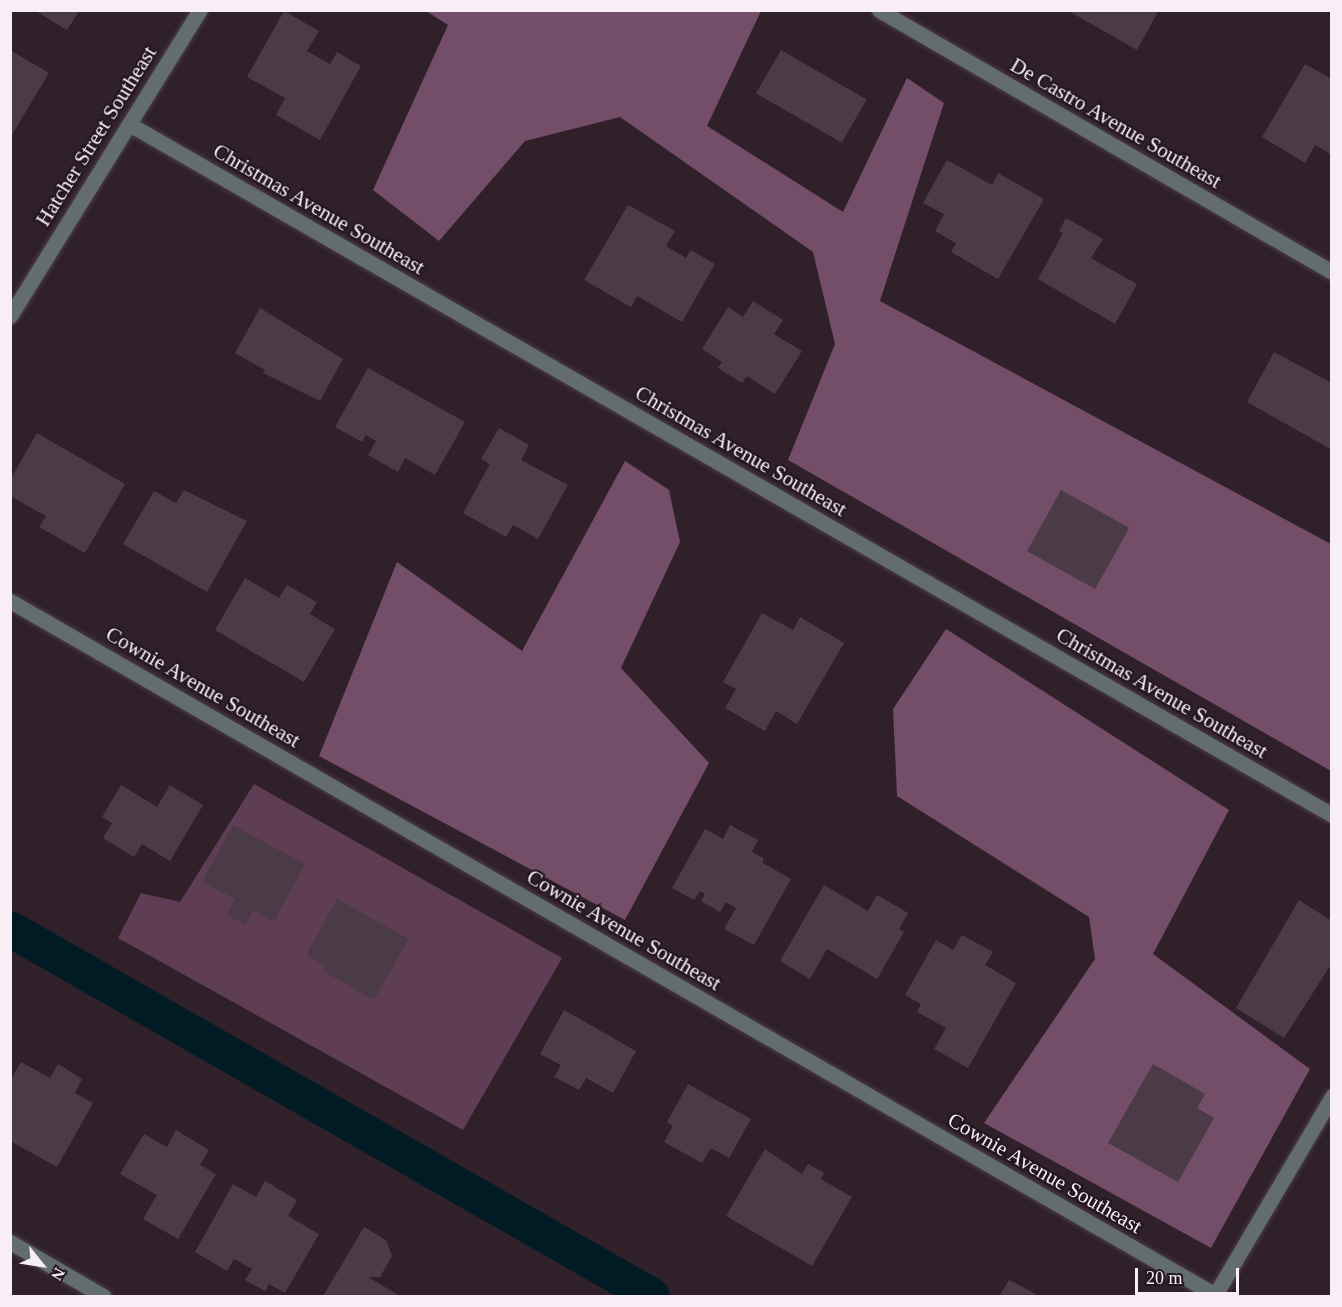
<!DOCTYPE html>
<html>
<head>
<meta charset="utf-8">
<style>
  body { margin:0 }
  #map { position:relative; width:1342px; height:1307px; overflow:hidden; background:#2f202a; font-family:"Times New Roman",serif }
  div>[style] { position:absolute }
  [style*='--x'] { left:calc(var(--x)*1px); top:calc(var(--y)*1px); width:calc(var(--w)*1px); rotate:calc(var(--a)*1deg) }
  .green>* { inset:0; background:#5f3e55 }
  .forest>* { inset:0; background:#744d68 }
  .canal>* { height:36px; margin:-18px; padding:0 18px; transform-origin:18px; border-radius:18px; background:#001b23 }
  .building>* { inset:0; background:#4b3b46; transform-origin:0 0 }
  .roads { filter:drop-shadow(0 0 2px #4b3d46) drop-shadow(0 0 2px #4b3d46) }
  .minor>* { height:15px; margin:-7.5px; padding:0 7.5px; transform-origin:7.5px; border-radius:7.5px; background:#636d70 }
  span { translate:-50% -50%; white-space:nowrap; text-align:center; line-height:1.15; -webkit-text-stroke:4.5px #251720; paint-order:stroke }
  .street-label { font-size:21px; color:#f9eef5 }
  .frame { position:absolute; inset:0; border:12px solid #f9eef5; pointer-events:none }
  .north { position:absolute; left:12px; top:1235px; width:60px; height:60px; -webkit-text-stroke:4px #251720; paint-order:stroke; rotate:120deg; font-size:16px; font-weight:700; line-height:24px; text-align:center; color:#f9eef5 }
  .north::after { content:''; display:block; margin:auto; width:21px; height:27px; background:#f9eef5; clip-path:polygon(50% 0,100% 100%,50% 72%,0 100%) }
  .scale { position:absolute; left:1135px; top:1268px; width:104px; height:27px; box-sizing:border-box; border:3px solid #f9eef5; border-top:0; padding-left:8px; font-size:18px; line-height:21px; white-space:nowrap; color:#f9eef5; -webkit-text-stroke:4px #251720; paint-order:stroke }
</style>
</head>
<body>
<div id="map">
  <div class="green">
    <i style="clip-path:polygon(254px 784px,562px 958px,463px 1130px,118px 938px,141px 893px,180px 902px)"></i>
  </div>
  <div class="forest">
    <i style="clip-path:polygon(426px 11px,761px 11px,707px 126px,843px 212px,907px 78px,944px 103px,880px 301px,1331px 544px,1331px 771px,788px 460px,835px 344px,813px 252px,620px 117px,525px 141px,439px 241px,373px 190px,448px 25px)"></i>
    <i style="clip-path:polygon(625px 461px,669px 490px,680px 542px,621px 668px,709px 763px,625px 920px,319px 756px,397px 562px,522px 651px)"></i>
    <i style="clip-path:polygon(946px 629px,1229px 810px,1153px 954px,1310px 1069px,1211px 1248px,984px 1123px,1095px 959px,1089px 917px,897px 796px,893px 709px)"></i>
  </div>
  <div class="canal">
    <i style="--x:10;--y:929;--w:739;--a:29.75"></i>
  </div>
  <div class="building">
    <i style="clip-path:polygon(34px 10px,80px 10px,67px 30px)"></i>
    <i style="clip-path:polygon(1067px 10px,1159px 10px,1137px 50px)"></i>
    <i style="clip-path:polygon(284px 11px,319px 31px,307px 51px,330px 64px,337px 52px,361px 66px,320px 140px,276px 115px,285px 98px,247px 77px)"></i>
    <i style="clip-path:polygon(10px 50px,49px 73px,10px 138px)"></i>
    <i style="left:781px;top:50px;width:99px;height:50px;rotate:30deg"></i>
    <i style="clip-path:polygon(1305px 64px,1332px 79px,1332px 155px,1315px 145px,1305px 163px,1262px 137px)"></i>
    <i style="clip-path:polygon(947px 160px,992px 185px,998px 173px,1044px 199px,998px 279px,951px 252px,956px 243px,935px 231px,944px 214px,923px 203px)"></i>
    <i style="clip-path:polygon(628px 205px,675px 231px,666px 246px,686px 258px,691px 250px,715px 264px,682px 322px,637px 296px,631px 307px,584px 280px)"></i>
    <i style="clip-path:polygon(1066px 218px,1103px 239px,1091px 258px,1137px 284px,1115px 324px,1038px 279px,1063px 233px,1059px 231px)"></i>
    <i style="clip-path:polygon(753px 301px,783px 320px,774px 334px,802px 351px,775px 394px,747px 376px,742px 383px,718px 368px,722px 362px,702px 349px,728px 307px,743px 317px)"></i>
    <i style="clip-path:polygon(260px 308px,343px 359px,320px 401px,263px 373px,265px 370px,235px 353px)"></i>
    <i style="clip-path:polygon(1274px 352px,1332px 383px,1332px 450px,1247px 402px)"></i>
    <i style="clip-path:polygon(368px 368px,465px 422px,435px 475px,405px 458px,398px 472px,368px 455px,376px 441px,366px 435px,362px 442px,335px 427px)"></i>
    <i style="clip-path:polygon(499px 428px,529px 445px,521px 460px,568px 485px,538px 539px,513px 525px,506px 537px,463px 513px,490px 464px,481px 459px)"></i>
    <i style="clip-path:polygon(37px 433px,125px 484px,85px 553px,39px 527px,46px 516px,10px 496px,10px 480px)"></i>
    <i style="clip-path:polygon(184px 490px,247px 521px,207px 592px,123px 544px,154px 491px,176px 503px)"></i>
    <i style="left:1061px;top:490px;width:78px;height:70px;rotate:29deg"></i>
    <i style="clip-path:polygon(245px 578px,279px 598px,287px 585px,317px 602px,310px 614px,335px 629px,304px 682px,215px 630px)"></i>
    <i style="clip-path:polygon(762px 613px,793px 630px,800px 617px,844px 643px,797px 724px,776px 711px,765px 731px,725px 708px,736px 689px,723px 682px)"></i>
    <i style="clip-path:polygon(121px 785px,157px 807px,170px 785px,203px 805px,170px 861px,142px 844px,134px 857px,103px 838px,112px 823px,102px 817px)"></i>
    <i style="clip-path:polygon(233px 825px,305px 864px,274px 922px,253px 910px,246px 925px,226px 915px,235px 899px,202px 882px)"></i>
    <i style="clip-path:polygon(730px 825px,758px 840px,752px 852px,763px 858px,763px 863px,791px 879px,754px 945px,724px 929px,736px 908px,726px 902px,720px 912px,701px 901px,705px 894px,700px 891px,694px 900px,672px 888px,705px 829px,723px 839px)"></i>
    <i style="clip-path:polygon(824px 885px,868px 911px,877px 895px,908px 913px,899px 929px,904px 932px,877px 979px,827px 949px,810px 979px,780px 961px)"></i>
    <i style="clip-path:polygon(337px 899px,409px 939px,374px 1000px,323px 971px,326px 967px,306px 955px)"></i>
    <i style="clip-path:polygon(1299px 900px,1332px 921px,1332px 963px,1284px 1038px,1236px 1008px)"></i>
    <i style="clip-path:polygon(962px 935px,993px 952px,985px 965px,1016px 983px,968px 1068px,934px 1049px,946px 1028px,917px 1012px,921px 1004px,905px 995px,936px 940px,953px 950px)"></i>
    <i style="clip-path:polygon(564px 1010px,636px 1051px,613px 1093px,586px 1078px,579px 1090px,554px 1077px,561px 1065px,540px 1054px)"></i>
    <i style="clip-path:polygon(21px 1062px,50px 1078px,58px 1064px,82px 1079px,75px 1093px,93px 1103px,57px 1167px,10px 1141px,10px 1081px)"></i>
    <i style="clip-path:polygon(1153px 1064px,1205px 1094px,1197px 1108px,1214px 1118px,1178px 1182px,1108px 1143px)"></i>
    <i style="clip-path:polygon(688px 1084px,751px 1119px,729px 1158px,711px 1148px,702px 1163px,664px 1142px,673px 1126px,667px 1122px)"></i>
    <i style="clip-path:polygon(176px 1130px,209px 1150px,200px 1165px,216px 1174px,178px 1239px,143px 1219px,157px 1195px,120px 1174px,144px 1134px,167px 1147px)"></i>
    <i style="clip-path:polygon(765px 1149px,802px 1174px,808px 1164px,824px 1173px,821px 1179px,852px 1197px,812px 1266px,726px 1216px)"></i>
    <i style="clip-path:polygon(265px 1181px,297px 1200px,288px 1216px,319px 1234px,285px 1293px,269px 1284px,265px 1291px,245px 1280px,252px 1269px,234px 1259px,227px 1271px,195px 1252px,233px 1184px,256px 1197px)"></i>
    <i style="clip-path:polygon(364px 1227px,386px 1240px,392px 1256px,380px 1277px,368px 1277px,400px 1296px,323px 1296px)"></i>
    <i style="clip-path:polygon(1009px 1280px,1021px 1286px,1039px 1296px,999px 1296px)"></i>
  </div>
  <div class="roads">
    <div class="minor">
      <i style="--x:879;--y:10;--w:523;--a:30.04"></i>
      <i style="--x:129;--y:124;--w:1387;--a:29.87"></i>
      <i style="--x:10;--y:316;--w:360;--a:-58.2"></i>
      <i style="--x:10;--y:601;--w:1393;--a:29.93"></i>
      <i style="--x:10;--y:1242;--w:108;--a:30.1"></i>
      <i style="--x:1215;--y:1295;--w:231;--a:-59.5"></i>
    </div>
  </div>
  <div class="street-label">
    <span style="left:1116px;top:123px;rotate:30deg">De Castro Avenue Southeast</span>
    <span style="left:96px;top:136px;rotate:-58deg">Hatcher Street Southeast</span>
    <span style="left:319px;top:209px;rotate:30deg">Christmas Avenue Southeast</span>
    <span style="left:741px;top:451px;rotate:30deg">Christmas Avenue Southeast</span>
    <span style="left:203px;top:687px;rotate:30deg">Cownie Avenue Southeast</span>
    <span style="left:1162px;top:693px;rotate:30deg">Christmas Avenue Southeast</span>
    <span style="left:624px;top:930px;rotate:30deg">Cownie Avenue Southeast</span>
    <span style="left:1045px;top:1173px;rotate:30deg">Cownie Avenue Southeast</span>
  </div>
  <div class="frame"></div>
  <div class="north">N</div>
  <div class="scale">20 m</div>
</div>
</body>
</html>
